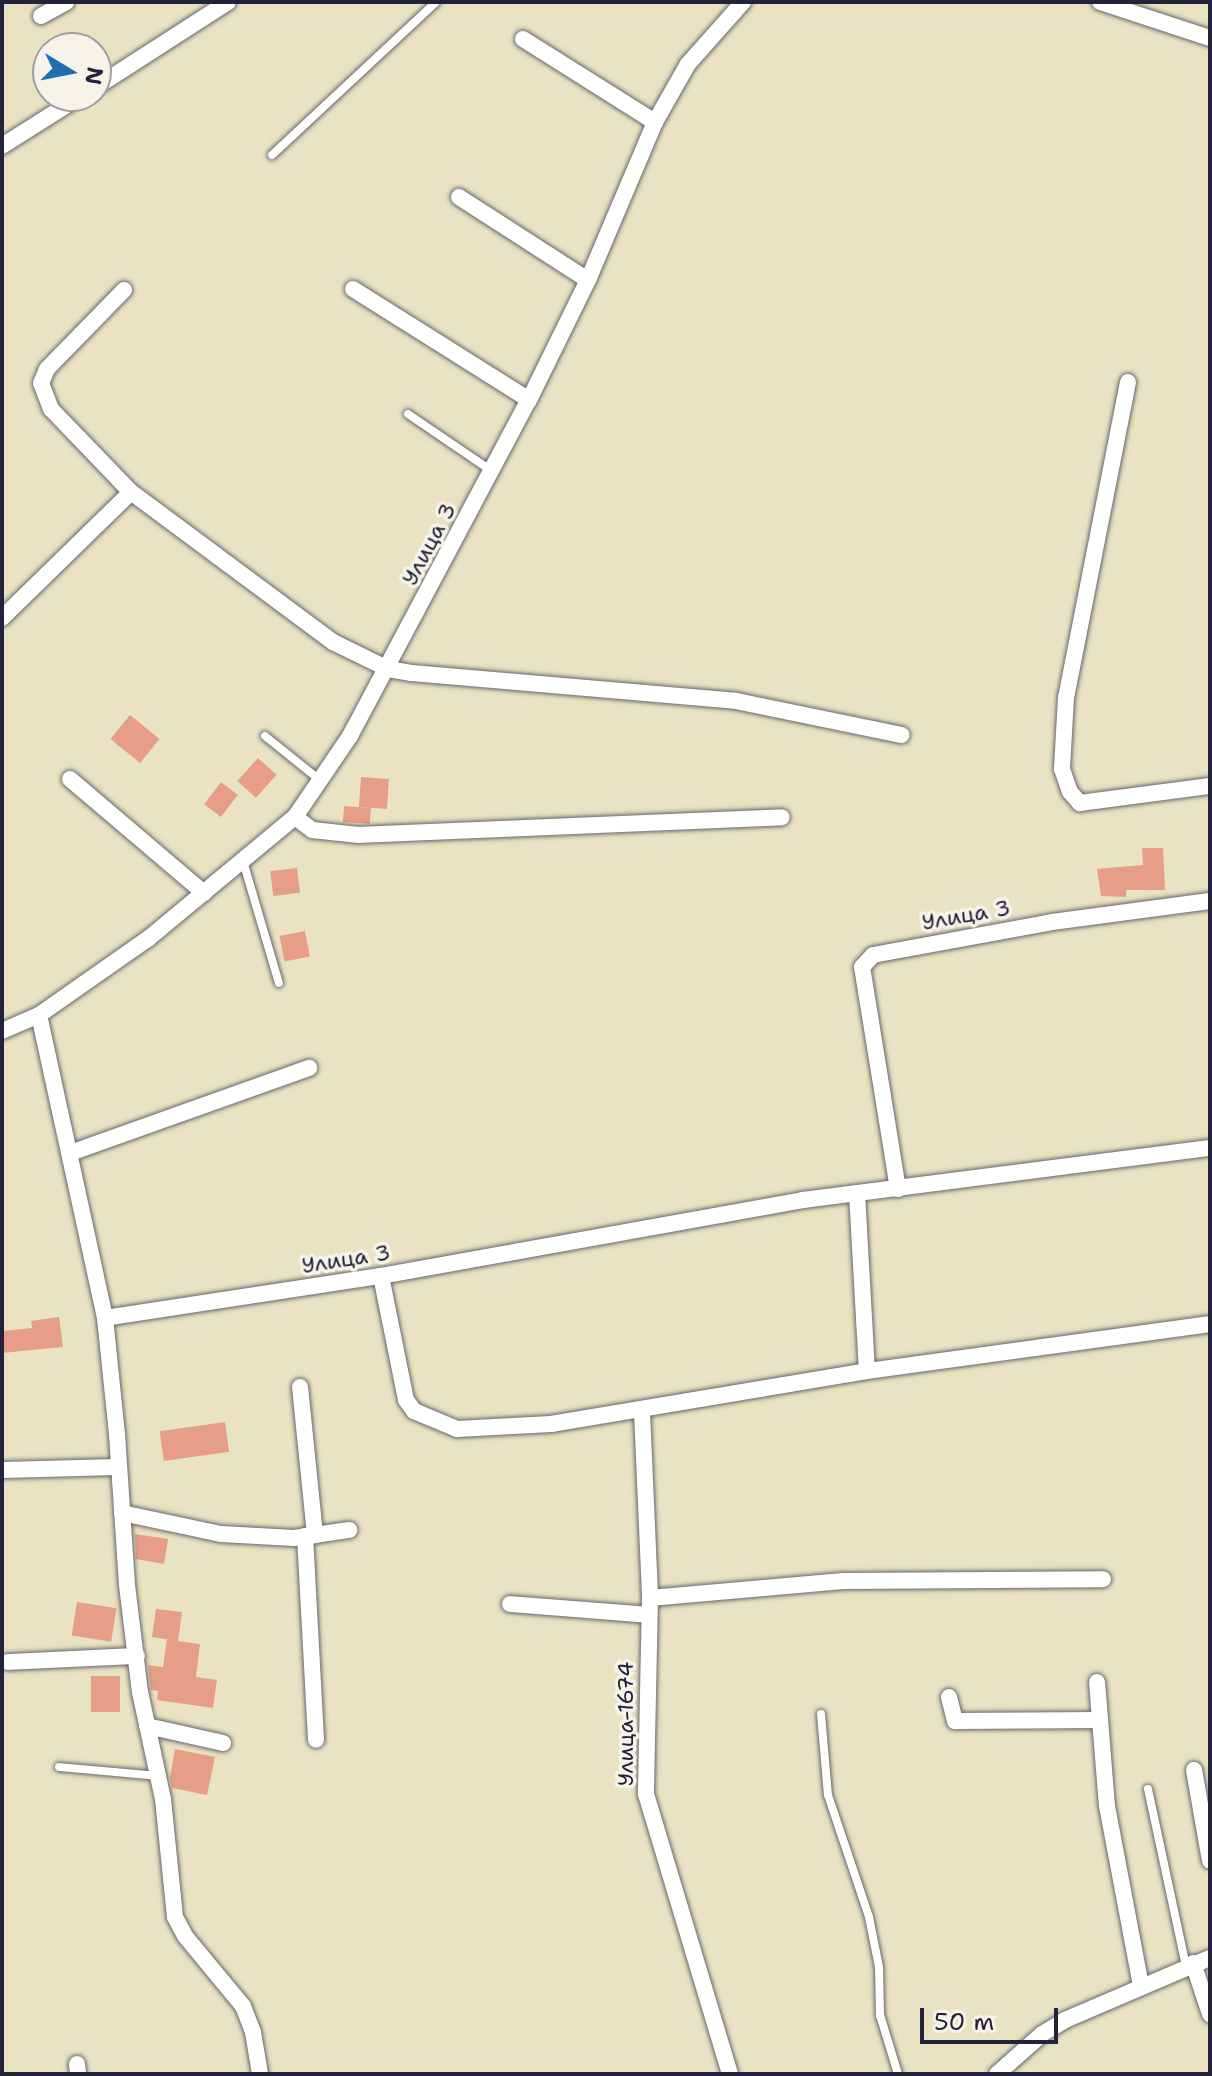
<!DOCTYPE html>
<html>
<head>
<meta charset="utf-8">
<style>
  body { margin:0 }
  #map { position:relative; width:1212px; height:2076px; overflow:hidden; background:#e9e3c3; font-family:"Shantell Sans",sans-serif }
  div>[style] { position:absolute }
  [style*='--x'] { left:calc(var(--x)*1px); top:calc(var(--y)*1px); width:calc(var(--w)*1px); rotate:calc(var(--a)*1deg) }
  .building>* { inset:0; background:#e69e88; transform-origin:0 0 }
  .roads { filter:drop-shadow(0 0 2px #68666b) drop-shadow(0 0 2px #68666b) }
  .lane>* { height:8px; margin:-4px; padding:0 4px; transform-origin:4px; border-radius:4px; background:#fff }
  .street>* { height:16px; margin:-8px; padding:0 8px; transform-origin:8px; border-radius:8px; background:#fff }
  span { translate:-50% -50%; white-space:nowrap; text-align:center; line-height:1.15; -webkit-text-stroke:7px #f7f3e8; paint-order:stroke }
  .street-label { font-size:22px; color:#22223b }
  .frame { position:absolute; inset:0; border:4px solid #22223b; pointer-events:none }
  .north { position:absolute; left:32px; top:32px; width:80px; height:80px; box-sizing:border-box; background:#f7f3e8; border:2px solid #a29fa3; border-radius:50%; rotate:100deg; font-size:22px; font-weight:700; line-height:32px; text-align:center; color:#22223b }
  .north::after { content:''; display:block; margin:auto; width:28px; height:36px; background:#1f6fb2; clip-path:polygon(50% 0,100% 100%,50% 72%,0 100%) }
  .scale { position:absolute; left:920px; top:2008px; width:138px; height:36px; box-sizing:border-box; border:4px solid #22223b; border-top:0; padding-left:10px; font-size:24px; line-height:28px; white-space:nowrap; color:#22223b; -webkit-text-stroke:6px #f7f3e8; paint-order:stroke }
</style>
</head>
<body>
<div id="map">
  <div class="building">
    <i style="left:130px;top:715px;width:38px;height:31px;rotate:39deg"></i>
    <i style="left:258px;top:758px;width:25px;height:31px;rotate:42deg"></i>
    <i style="left:361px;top:777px;width:28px;height:30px;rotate:4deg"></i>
    <i style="left:221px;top:782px;width:21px;height:28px;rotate:37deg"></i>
    <i style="left:344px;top:806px;width:27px;height:16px;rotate:4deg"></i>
    <i style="clip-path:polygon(1142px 848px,1163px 848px,1165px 890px,1126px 890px,1126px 897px,1101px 896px,1097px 869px,1143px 865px)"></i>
    <i style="left:297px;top:868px;width:25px;height:27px;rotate:83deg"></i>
    <i style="left:305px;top:931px;width:26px;height:26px;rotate:79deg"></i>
    <i style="clip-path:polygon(59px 1317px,63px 1347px,2px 1353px,2px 1331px,32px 1328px,31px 1321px)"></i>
    <i style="left:225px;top:1422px;width:30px;height:66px;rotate:82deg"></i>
    <i style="clip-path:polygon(135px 1534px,168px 1539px,164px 1564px,136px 1559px)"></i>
    <i style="left:77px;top:1602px;width:40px;height:34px;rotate:9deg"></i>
    <i style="clip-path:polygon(156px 1609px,182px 1612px,178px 1641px,200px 1644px,196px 1677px,217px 1680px,213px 1708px,157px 1700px,158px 1691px,151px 1690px,148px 1665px,163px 1667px,167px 1639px,171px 1640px,152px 1637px)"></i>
    <i style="left:91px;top:1676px;width:29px;height:36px"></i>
    <i style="clip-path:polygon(175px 1749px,215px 1757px,207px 1795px,172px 1788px,170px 1777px)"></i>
  </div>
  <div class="roads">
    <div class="lane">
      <i style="--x:272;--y:155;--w:224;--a:-43"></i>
      <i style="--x:408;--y:414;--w:102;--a:34.2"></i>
      <i style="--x:265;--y:736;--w:70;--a:38.7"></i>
      <i style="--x:243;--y:861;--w:127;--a:73.6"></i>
      <i style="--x:821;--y:1714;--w:81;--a:85.1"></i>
      <i style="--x:828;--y:1795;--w:129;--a:71.4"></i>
      <i style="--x:869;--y:1917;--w:51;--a:78.7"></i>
      <i style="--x:879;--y:1967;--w:48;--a:88.8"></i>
      <i style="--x:880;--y:2015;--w:62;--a:73"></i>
      <i style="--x:59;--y:1767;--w:99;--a:5.2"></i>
      <i style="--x:1148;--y:1789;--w:181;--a:77.9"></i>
    </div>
    <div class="street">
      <i style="--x:1100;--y:2;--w:116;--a:18.1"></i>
      <i style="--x:41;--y:16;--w:29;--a:-29"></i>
      <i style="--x:523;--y:39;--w:156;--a:32.2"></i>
      <i style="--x:96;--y:87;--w:157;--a:-32.8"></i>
      <i style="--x:2;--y:146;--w:93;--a:-32.3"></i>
      <i style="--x:459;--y:197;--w:153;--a:32.8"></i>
      <i style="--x:353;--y:289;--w:208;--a:32.2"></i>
      <i style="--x:124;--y:290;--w:110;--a:134.3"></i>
      <i style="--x:47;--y:369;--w:15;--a:113"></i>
      <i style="--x:41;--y:383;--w:28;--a:69"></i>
      <i style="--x:51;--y:409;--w:115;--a:46.1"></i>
      <i style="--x:131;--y:492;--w:252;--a:36.6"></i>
      <i style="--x:333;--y:642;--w:61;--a:26.1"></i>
      <i style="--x:388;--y:669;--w:23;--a:10"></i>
      <i style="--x:411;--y:673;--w:326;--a:4.9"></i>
      <i style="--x:736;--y:701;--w:169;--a:11.6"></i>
      <i style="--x:1128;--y:382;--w:321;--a:101.1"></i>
      <i style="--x:1066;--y:697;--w:72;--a:93.2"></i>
      <i style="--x:1062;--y:769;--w:24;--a:71"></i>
      <i style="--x:1070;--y:792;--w:15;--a:48"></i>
      <i style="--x:1080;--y:803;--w:131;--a:-7.5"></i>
      <i style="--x:2;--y:618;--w:180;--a:-44.3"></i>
      <i style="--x:70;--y:779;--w:176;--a:40.4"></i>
      <i style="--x:295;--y:817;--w:21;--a:37"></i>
      <i style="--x:312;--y:830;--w:47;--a:6.1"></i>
      <i style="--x:359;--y:835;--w:423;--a:-2.4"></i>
      <i style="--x:39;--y:1015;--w:310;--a:77.7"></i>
      <i style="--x:105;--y:1318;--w:117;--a:84.1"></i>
      <i style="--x:117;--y:1434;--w:151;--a:86.2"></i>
      <i style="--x:127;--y:1585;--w:108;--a:83.1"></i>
      <i style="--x:140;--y:1692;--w:109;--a:77.9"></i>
      <i style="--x:163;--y:1799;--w:119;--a:84.2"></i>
      <i style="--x:175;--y:1917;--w:21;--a:62"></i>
      <i style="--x:185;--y:1936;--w:91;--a:50.4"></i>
      <i style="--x:243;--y:2006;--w:28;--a:69"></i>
      <i style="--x:253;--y:2032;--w:43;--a:80.5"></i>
      <i style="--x:2;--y:1031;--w:40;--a:-23.4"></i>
      <i style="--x:39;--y:1015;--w:134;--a:-35"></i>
      <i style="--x:149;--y:938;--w:190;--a:-39.7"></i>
      <i style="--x:295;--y:817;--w:98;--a:-55.8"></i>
      <i style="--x:350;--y:736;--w:381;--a:-62"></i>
      <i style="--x:529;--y:400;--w:134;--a:-63.8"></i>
      <i style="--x:588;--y:280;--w:172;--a:-67"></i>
      <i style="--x:655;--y:122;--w:67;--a:-60.4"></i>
      <i style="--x:688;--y:64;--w:83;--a:-48.4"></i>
      <i style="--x:70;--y:1153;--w:254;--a:-19.6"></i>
      <i style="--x:898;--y:1189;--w:225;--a:-99.2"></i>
      <i style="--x:862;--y:967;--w:16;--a:-47"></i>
      <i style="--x:873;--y:955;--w:182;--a:-10.4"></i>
      <i style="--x:1052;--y:922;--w:159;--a:-7.6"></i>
      <i style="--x:857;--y:1193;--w:178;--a:86.8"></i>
      <i style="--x:381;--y:1276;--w:126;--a:78.6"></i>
      <i style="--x:406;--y:1400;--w:14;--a:54"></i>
      <i style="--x:414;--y:1411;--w:47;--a:22.7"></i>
      <i style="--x:457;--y:1429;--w:94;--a:-3"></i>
      <i style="--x:551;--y:1424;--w:320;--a:-9.5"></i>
      <i style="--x:867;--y:1371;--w:346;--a:-7.8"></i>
      <i style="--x:105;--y:1318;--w:279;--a:-8.7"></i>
      <i style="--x:381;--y:1276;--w:429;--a:-10.2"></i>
      <i style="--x:803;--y:1200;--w:410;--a:-7.3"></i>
      <i style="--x:300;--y:1387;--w:149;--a:84.2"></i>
      <i style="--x:642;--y:1412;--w:186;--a:87.5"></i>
      <i style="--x:650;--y:1598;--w:196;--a:91.2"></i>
      <i style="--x:646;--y:1794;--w:292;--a:73.3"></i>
      <i style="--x:2;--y:1470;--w:116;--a:-1.5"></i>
      <i style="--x:122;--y:1513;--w:101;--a:12"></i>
      <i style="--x:221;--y:1534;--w:73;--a:3.1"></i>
      <i style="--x:294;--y:1538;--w:56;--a:-8.3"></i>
      <i style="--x:305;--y:1536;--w:204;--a:86.9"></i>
      <i style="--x:650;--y:1598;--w:194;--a:-5"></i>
      <i style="--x:843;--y:1581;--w:260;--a:-0.4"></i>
      <i style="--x:510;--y:1604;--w:139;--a:4.5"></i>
      <i style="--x:8;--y:1662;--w:129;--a:-2.7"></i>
      <i style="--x:1097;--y:1682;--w:124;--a:85.4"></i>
      <i style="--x:1107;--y:1806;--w:183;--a:79.3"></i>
      <i style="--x:949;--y:1697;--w:25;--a:76"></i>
      <i style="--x:955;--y:1721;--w:144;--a:-0.4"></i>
      <i style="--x:147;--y:1726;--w:78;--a:12.6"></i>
      <i style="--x:1194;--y:1770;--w:92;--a:80"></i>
      <i style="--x:1193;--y:1963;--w:54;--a:71.6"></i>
      <i style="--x:77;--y:2064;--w:10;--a:84"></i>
      <i style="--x:997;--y:2074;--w:60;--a:-41.6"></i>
      <i style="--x:1042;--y:2034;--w:27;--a:-31"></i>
      <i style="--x:1065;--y:2020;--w:158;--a:-23.2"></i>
    </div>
  </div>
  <div class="street-label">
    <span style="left:429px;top:544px;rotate:-62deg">Улица 3</span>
    <span style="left:966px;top:915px;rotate:-10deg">Улица 3</span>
    <span style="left:346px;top:1259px;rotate:-9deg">Улица 3</span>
    <span style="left:626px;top:1724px;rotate:-90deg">Улица-1674</span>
  </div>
  <div class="frame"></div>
  <div class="north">N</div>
  <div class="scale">50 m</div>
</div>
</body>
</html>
